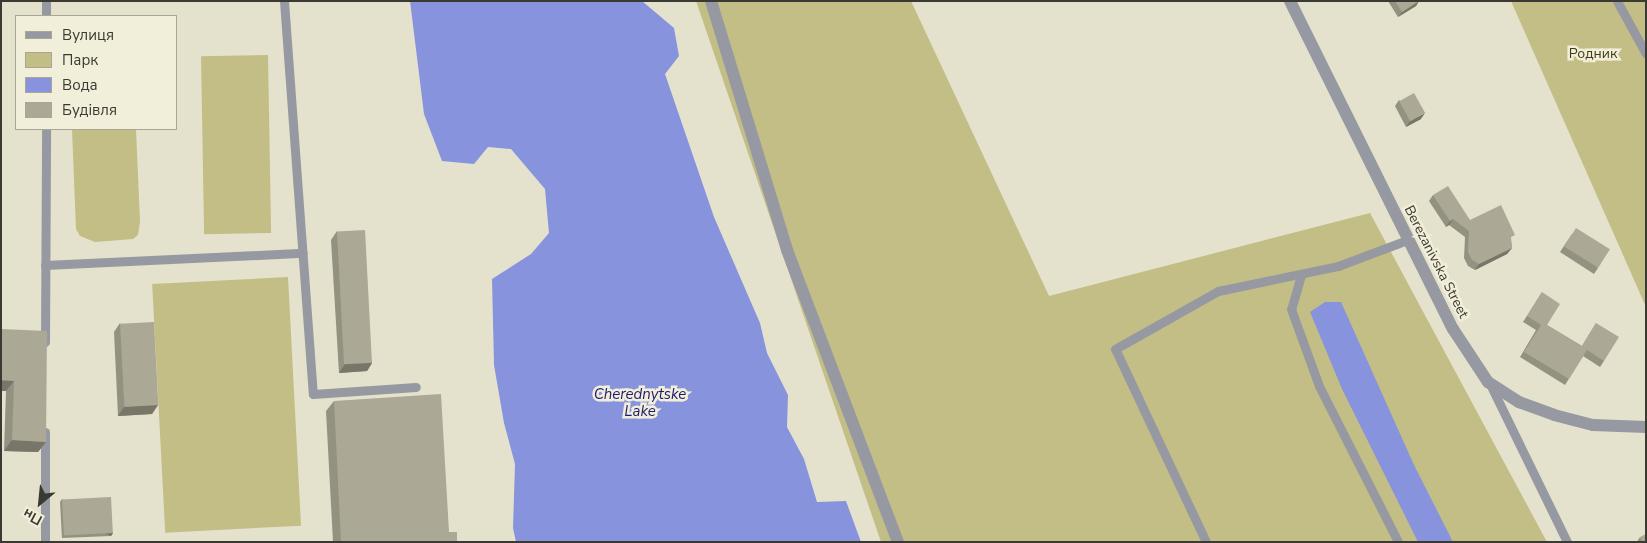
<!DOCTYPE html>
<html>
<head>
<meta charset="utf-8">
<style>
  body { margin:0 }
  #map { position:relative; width:1647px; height:543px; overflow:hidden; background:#e4e2cd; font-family:"Nunito Sans",sans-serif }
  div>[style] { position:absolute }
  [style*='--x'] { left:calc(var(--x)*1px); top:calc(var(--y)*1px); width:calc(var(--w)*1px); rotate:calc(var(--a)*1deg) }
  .green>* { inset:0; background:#c3bd86; transform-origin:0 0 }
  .water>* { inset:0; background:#8893dd }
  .service>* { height:9px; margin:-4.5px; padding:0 4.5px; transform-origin:4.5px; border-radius:4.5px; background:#9799a2 }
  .minor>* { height:12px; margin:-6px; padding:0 6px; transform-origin:6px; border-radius:6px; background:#9799a2 }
  .wall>* { inset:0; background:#939180 }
  .shaded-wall>* { inset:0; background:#787668; transform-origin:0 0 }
  .building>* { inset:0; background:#aba995; transform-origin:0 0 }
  span { translate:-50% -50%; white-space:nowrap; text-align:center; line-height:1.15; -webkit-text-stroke:5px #f1efda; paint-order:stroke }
  .park-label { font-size:14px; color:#403c16 }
  .street-label { font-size:14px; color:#3b3a32 }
  .water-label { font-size:15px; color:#201a6f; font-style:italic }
  .frame { position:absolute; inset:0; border:2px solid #3b3a32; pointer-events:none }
  .legend { position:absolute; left:15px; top:15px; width:162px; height:115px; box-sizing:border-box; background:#f1efda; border:1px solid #a8a797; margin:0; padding:6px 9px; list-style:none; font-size:15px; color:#3b3a32 }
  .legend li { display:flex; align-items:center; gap:10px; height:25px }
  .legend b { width:25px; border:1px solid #a8a797 }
  .north { position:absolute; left:15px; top:478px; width:50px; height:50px; -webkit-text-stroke:4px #f1efda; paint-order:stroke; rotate:208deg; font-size:14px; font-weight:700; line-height:20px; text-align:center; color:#3b3a32 }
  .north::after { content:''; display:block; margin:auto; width:18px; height:22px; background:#3b3a32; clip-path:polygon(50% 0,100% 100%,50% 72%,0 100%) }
</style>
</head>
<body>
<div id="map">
  <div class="green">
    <i style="clip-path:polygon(696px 1px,911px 1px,1049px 296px,1370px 213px,1547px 542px,881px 542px)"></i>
    <i style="clip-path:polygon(1511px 1px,1646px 1px,1646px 307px)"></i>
    <i style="left:268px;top:55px;width:178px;height:67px;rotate:89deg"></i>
    <i style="clip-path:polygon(72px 129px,136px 129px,140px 222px,138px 235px,133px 239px,95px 242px,80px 236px,76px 229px)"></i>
    <i style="left:288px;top:277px;width:249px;height:136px;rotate:87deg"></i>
  </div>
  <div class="water">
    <i style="clip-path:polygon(410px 1px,642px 1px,674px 28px,679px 56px,665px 74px,714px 217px,760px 323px,767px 353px,788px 395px,787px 427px,804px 459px,817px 502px,846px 501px,861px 542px,516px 542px,513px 528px,515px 464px,504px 423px,494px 365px,492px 279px,531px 254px,549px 233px,545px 189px,511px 149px,488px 147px,474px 164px,442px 161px,424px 114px)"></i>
    <i style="clip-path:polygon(1325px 302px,1341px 302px,1414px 465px,1453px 542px,1418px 542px,1342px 389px,1310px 312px)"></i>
  </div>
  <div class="service">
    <i style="--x:284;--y:1;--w:394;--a:85.8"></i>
    <i style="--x:313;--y:394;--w:103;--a:-3.9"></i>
    <i style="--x:1617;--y:1;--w:60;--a:61.3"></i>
    <i style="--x:46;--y:16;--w:15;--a:-90"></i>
    <i style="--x:45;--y:265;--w:258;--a:-2.7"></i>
    <i style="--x:1301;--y:275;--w:35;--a:106"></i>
    <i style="--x:1291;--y:309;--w:82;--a:70"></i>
    <i style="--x:1319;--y:386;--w:175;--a:63.1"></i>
    <i style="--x:45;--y:342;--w:213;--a:-89.7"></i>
    <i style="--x:1490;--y:384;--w:176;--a:64"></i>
    <i style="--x:45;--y:542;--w:110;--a:-90"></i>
    <i style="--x:1206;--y:542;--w:213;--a:-115.2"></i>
    <i style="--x:1115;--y:349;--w:118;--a:-29.4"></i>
    <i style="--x:1218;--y:291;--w:123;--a:-11.8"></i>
    <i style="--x:1338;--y:266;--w:74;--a:-20.6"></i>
  </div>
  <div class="minor">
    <i style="--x:711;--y:1;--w:260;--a:73"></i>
    <i style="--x:787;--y:250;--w:312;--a:69.2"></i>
    <i style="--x:1290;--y:1;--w:366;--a:63.6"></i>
    <i style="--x:1453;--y:329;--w:64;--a:56.6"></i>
    <i style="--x:1488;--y:382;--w:37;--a:33"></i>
    <i style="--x:1519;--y:402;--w:37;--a:20"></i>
    <i style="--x:1554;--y:415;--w:40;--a:14.4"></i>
    <i style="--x:1593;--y:425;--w:53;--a:2.2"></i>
  </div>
  <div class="wall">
    <i style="clip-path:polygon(1388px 1px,1419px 1px,1416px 6px,1398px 17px)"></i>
    <i style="clip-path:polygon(1399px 100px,1421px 119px,1406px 127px,1395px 106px)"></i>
    <i style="clip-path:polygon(1433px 195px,1470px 220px,1511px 241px,1512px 248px,1507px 254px,1475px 270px,1468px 266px,1464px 258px,1465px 237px,1449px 225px,1446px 227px,1429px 201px)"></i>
    <i style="clip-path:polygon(337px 231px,372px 363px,367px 371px,339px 373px,331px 240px)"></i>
    <i style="clip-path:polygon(1572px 234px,1598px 268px,1594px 274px,1560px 252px)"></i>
    <i style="clip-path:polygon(1542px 292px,1547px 325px,1582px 346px,1596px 323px,1604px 361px,1600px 367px,1583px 356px,1565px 385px,1520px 357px,1536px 330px,1523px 322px)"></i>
    <i style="clip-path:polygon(120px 323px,158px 405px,152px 414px,118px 416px,114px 332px)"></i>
    <i style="clip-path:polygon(1px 329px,46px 442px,38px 452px,4px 451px,6px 391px)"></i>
    <i style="clip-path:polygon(334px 401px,449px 532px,457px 542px,333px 542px,326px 411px)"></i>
    <i style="clip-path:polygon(62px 499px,113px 533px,111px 536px,62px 538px,60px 502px)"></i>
    <i style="clip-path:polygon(1640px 537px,1646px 542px,1637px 542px)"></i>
  </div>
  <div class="shaded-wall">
    <i style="clip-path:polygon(1419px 1px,1416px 6px,1398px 17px,1402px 12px)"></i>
    <i style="clip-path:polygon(1425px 113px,1421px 119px,1406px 127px,1410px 121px)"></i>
    <i style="clip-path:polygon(1453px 219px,1449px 225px,1446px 227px,1450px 221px)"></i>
    <i style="clip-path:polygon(1512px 248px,1507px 254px,1475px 270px,1479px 264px)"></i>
    <i style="clip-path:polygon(372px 363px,367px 371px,339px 373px,345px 364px)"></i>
    <i style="clip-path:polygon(1px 380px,14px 381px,6px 391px,1px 391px)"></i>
    <i style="clip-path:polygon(158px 405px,152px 414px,118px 416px,124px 407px)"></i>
    <i style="clip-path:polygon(12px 440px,46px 442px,38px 452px,4px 451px)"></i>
    <i style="left:113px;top:533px;width:4px;height:49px;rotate:124deg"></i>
  </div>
  <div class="building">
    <i style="clip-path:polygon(1395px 1px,1419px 1px,1402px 12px)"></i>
    <i style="left:1414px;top:93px;width:23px;height:17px;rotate:61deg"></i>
    <i style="clip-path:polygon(1448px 186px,1470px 220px,1501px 205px,1515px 235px,1511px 237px,1512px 248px,1479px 264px,1472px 260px,1468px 252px,1469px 231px,1453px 219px,1450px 221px,1433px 195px)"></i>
    <i style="left:1576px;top:228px;width:40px;height:22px;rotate:32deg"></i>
    <i style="left:365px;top:230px;width:133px;height:28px;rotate:87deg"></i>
    <i style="clip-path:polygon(1542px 292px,1560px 304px,1547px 325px,1582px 346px,1596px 323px,1619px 337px,1604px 361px,1587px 350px,1569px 379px,1524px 352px,1541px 325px,1527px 316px)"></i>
    <i style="left:154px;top:322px;width:83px;height:34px;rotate:87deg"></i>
    <i style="clip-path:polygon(1px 329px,47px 331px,46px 442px,12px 440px,14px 381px,1px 380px)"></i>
    <i style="clip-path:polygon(441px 394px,449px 532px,457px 532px,457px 542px,341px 542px,334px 401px)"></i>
    <i style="left:111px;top:497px;width:36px;height:49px;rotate:87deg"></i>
    <i style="clip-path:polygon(1646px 534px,1646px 542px,1642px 542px,1640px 537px)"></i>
  </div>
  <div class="park-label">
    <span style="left:1593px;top:54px">Родник</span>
  </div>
  <div class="street-label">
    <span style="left:1436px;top:262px;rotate:63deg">Berezanivska Street</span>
  </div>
  <div class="water-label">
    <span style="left:640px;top:403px">Cherednytske<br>Lake</span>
  </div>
  <div class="frame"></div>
  <ul class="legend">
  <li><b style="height:6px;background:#9799a2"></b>Вулиця</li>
  <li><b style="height:14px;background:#c3bd86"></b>Парк</li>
  <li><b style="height:14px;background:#8893dd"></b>Вода</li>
  <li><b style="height:14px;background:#aba995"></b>Будівля</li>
  </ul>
  <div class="north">Пн</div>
</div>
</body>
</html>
